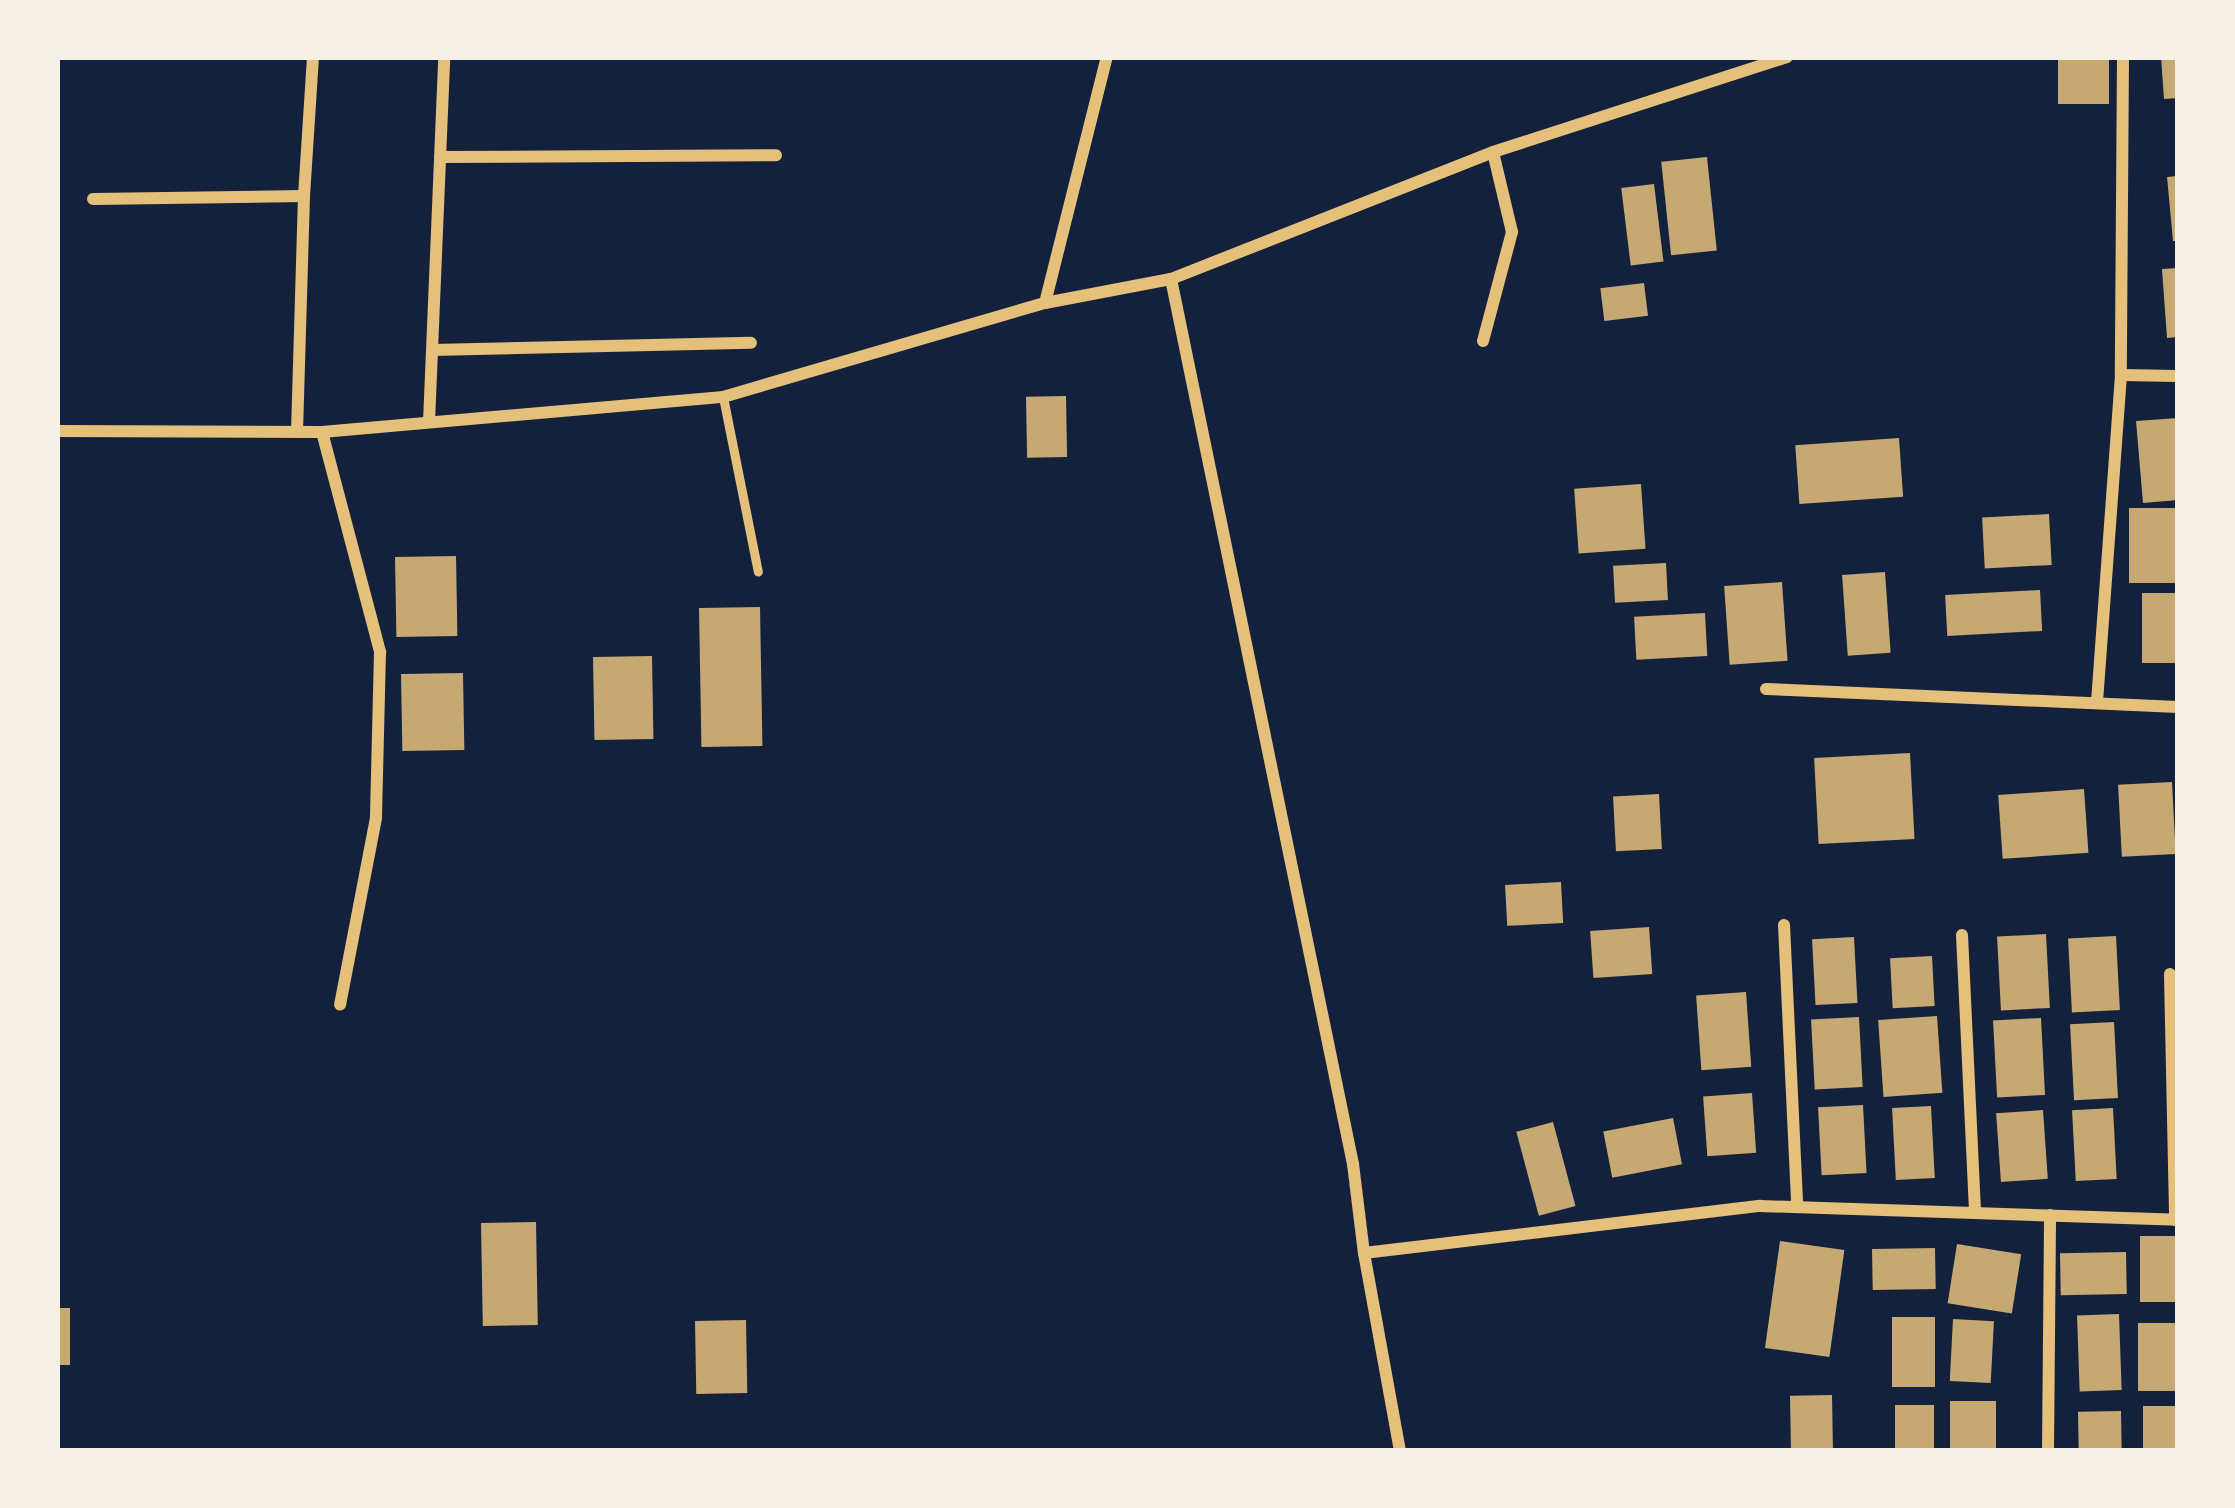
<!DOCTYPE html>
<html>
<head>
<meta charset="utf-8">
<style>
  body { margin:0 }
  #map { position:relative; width:2235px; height:1508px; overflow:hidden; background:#14213d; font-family:"Fira Sans Condensed",sans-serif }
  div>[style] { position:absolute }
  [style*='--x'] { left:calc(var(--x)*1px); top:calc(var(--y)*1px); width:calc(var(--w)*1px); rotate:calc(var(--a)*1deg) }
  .building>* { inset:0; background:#c6a872; transform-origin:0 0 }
  .service>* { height:9px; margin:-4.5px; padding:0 4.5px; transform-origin:4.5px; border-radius:4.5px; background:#e5c07b }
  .minor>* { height:12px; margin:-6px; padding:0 6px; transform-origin:6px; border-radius:6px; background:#e5c07b }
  span { translate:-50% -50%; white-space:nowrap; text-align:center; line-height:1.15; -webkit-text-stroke:12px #f6f1e7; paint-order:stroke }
  .frame { position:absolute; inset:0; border:60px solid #f6f1e7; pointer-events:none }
</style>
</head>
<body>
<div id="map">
  <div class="building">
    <i style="left:2058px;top:57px;width:51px;height:47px"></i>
    <i style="clip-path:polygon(2161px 57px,2178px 57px,2178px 98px,2164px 99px)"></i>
    <i style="left:1707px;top:157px;width:94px;height:46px;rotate:84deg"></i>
    <i style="clip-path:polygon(2178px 176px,2178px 241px,2173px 241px,2167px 177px)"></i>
    <i style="left:1654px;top:184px;width:78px;height:33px;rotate:83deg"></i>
    <i style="clip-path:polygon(2178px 268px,2178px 337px,2167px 338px,2162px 269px)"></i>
    <i style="left:1644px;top:283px;width:33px;height:44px;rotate:83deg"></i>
    <i style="left:1066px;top:396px;width:61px;height:40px;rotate:89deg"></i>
    <i style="clip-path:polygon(2178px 418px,2178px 500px,2143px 503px,2136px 421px)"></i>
    <i style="left:1899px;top:438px;width:59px;height:104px;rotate:86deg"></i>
    <i style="left:1641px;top:484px;width:65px;height:67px;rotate:86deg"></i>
    <i style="left:2178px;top:508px;width:75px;height:49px;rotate:90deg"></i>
    <i style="left:2049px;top:514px;width:51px;height:67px;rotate:87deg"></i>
    <i style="left:456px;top:556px;width:80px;height:61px;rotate:89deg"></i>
    <i style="left:1666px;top:563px;width:37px;height:53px;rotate:87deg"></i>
    <i style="left:1885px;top:572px;width:81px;height:43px;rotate:86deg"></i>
    <i style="left:1782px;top:582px;width:79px;height:58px;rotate:86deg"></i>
    <i style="left:2040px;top:590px;width:41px;height:95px;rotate:87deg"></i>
    <i style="left:2178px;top:593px;width:70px;height:36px;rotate:90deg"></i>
    <i style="left:760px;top:607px;width:139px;height:61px;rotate:89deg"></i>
    <i style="left:1705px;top:613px;width:43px;height:71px;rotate:87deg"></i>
    <i style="left:652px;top:656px;width:83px;height:59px;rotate:89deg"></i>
    <i style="left:463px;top:673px;width:77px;height:62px;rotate:89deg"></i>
    <i style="left:1910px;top:753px;width:86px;height:96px;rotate:87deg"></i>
    <i style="left:2172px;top:782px;width:72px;height:54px;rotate:87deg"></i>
    <i style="left:2084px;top:789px;width:64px;height:86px;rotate:86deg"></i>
    <i style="left:1659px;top:794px;width:55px;height:46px;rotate:87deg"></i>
    <i style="left:1561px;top:882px;width:41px;height:56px;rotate:87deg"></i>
    <i style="left:1649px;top:927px;width:47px;height:59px;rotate:86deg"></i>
    <i style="left:2046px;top:934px;width:74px;height:49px;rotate:87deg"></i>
    <i style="left:2116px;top:936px;width:74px;height:48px;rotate:87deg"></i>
    <i style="left:1854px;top:937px;width:66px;height:42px;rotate:87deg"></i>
    <i style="left:1932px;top:956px;width:50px;height:42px;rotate:87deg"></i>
    <i style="left:1746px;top:992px;width:75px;height:50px;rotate:86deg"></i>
    <i style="left:1937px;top:1016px;width:77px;height:59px;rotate:86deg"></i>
    <i style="left:1859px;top:1017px;width:70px;height:48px;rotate:87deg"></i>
    <i style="left:2041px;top:1018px;width:77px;height:48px;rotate:87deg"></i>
    <i style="left:2114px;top:1022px;width:76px;height:44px;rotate:87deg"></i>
    <i style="left:1752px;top:1093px;width:60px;height:49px;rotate:86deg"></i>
    <i style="left:1863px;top:1105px;width:68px;height:45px;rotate:87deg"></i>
    <i style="left:1931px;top:1106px;width:72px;height:39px;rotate:87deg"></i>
    <i style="left:2113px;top:1108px;width:71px;height:41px;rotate:87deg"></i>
    <i style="left:2043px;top:1110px;width:69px;height:47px;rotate:86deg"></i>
    <i style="left:1673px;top:1118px;width:47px;height:71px;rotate:79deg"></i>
    <i style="left:1553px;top:1122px;width:87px;height:38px;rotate:75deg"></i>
    <i style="left:536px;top:1222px;width:103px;height:55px;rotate:89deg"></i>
    <i style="left:2178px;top:1236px;width:66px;height:38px;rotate:90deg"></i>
    <i style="left:1780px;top:1241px;width:65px;height:108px;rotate:8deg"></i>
    <i style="left:1957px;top:1244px;width:65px;height:60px;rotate:9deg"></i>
    <i style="left:1935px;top:1248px;width:41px;height:63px;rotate:89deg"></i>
    <i style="left:2126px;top:1252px;width:42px;height:66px;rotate:89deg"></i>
    <i style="left:57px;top:1308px;width:13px;height:57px"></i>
    <i style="left:2119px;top:1314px;width:76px;height:42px;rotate:88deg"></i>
    <i style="left:1892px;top:1317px;width:43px;height:70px"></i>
    <i style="left:1953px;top:1319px;width:41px;height:62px;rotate:3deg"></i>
    <i style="left:746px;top:1320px;width:73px;height:51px;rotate:89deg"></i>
    <i style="left:2178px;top:1323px;width:68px;height:40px;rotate:90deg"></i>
    <i style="left:1832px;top:1395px;width:56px;height:42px;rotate:89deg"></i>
    <i style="left:1950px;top:1401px;width:46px;height:50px"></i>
    <i style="left:1895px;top:1405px;width:39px;height:46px"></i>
    <i style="left:2143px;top:1406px;width:35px;height:45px"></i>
    <i style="left:2121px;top:1411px;width:40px;height:43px;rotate:89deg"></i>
  </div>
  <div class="service">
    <i style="--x:723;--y:397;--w:178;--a:78.7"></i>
  </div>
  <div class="minor">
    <i style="--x:2123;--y:57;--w:318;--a:90.4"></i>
    <i style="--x:2121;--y:375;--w:57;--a:1"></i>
    <i style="--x:440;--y:157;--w:336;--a:-0.3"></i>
    <i style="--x:304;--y:196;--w:139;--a:-86.3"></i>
    <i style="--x:93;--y:199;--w:211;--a:-0.8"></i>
    <i style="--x:304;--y:196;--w:236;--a:91.7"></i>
    <i style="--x:1171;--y:279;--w:904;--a:78.38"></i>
    <i style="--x:1353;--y:1164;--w:90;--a:83"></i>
    <i style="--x:1364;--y:1253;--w:399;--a:-6.8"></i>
    <i style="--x:1760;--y:1206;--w:418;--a:1.9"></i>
    <i style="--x:1045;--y:303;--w:254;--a:-75.9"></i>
    <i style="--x:1483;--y:341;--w:113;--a:-75.1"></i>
    <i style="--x:1512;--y:232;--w:82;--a:-103.4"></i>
    <i style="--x:432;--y:350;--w:319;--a:-1.3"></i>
    <i style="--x:429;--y:422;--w:365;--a:-87.6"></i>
    <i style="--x:57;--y:431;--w:265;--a:0.2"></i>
    <i style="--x:322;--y:432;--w:403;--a:-5"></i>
    <i style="--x:723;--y:397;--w:335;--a:-16.3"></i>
    <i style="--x:1045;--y:303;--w:128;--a:-10.8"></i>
    <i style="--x:1171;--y:279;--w:346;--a:-21.5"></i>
    <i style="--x:1493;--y:152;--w:309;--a:-17.9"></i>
    <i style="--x:322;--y:432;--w:228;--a:75.2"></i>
    <i style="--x:380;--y:652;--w:166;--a:91.4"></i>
    <i style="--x:376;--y:818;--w:190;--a:100.9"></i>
    <i style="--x:1766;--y:689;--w:412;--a:2.5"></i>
    <i style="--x:2097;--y:702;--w:328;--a:-85.8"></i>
    <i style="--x:1784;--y:925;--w:280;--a:87.3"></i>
    <i style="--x:1962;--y:935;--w:278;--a:87.3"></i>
    <i style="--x:2170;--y:974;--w:246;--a:88.8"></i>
    <i style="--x:1364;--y:1253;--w:201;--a:79.7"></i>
    <i style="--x:2048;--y:1451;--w:236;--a:-89.5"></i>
  </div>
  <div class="frame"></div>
</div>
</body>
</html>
